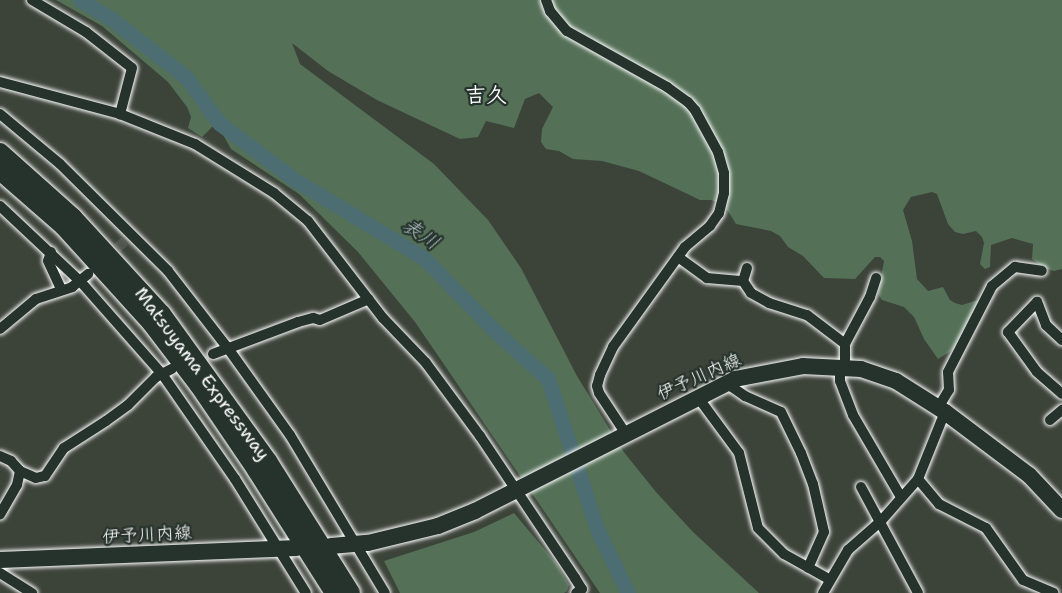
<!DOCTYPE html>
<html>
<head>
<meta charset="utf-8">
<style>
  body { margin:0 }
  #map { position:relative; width:1062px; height:593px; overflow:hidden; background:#3c4339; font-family:"Shantell Sans","Klee One",sans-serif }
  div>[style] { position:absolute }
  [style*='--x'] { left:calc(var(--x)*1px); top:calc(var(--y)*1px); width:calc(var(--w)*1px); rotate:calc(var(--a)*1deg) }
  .green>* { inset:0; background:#547057 }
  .river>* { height:15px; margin:-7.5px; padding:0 7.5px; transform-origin:7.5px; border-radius:7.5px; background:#4c6e72 }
  .minor-tunnel>* { height:10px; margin-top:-5px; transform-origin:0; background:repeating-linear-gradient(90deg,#50564d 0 10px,transparent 0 15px) }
  .roads { filter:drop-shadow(0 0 2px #fff) drop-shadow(0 0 2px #fff) }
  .minor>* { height:10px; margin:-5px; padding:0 5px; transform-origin:5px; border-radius:5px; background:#26332d }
  .primary>* { height:16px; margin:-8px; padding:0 8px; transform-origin:8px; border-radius:8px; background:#26332d }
  .motorway>* { height:18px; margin:-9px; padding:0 9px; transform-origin:9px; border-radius:9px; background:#26332d }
  span { translate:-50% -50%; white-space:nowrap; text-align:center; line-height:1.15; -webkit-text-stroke:4.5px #26332d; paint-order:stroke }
  .street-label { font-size:18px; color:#fff }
  .water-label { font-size:20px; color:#aebec0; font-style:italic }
  .quarter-label { font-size:21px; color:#fff; font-weight:700 }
</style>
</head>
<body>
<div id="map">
  <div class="green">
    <i style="clip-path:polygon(56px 0,1062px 0,1062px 269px,1054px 271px,1044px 268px,1032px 259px,1033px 244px,1012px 238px,991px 245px,990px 267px,985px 269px,980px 264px,984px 243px,982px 237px,976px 231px,963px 234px,955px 232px,948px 224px,937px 194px,932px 192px,911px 197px,903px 210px,912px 241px,917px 279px,928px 291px,943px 287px,950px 300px,955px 303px,962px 305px,978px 300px,980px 303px,956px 348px,938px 359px,924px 339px,914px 317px,904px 307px,882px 300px,878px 294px,884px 261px,880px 257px,875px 257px,855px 279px,824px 278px,803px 256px,788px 247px,780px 236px,771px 231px,736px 224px,724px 205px,711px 200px,700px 200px,639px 171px,602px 161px,573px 159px,559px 151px,546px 149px,541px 142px,542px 129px,553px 107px,539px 93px,525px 99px,514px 128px,486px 121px,478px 137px,460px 139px,377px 100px,328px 71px,292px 43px,300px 64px,434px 164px,488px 220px,521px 268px,577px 376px,623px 451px,656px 492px,693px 532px,759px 593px,600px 593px,415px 322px,358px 252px,299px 194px,231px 149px,222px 133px,213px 126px,202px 137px,188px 128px,191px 117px,187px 107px,168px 82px,102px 26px)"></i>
    <i style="clip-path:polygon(514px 513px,556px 563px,569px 585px,567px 591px,564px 593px,400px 593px,384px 561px,474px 532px)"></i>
  </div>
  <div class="river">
    <i style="--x:80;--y:0;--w:39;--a:31"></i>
    <i style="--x:113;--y:20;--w:94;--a:38.1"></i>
    <i style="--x:187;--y:78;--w:55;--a:54.6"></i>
    <i style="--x:219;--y:123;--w:95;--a:36.9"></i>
    <i style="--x:295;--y:180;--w:151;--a:31.2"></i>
    <i style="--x:424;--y:258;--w:103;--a:45.8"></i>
    <i style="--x:496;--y:332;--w:70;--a:42.1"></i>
    <i style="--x:548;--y:379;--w:158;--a:71.9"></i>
    <i style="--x:597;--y:529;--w:71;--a:64.2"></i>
  </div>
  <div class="minor-tunnel">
    <i style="--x:106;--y:258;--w:25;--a:-42"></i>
  </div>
  <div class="roads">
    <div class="minor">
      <i style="--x:32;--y:0;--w:63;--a:30.7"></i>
      <i style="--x:86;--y:32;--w:58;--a:38"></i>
      <i style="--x:132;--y:68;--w:48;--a:104.6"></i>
      <i style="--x:546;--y:0;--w:12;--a:70"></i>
      <i style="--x:550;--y:11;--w:26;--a:50"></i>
      <i style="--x:567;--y:31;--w:115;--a:29.2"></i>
      <i style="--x:667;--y:87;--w:26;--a:36"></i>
      <i style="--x:688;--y:102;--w:11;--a:49"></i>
      <i style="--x:695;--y:110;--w:48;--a:61.3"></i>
      <i style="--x:718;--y:152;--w:22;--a:74"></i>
      <i style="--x:724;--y:173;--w:20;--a:90"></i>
      <i style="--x:724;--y:193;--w:21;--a:104"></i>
      <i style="--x:719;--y:213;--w:16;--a:125"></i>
      <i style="--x:710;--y:226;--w:33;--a:140"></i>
      <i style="--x:685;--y:247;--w:123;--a:125.8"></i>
      <i style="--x:613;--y:347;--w:31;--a:115"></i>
      <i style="--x:600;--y:375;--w:11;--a:105"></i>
      <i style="--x:597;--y:386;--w:7;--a:74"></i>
      <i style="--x:599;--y:393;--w:49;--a:56.6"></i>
      <i style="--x:0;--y:82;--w:124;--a:14.9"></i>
      <i style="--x:120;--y:114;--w:81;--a:21.8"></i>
      <i style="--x:195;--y:144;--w:93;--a:31.8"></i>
      <i style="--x:274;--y:193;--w:44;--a:39.5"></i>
      <i style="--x:308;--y:221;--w:123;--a:52.3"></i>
      <i style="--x:383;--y:318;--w:62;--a:46.3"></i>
      <i style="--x:426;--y:363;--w:91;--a:53.5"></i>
      <i style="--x:480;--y:436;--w:171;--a:56.2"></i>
      <i style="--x:575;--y:578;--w:13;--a:58"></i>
      <i style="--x:582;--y:589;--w:7;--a:146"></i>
      <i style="--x:0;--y:114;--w:78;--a:39.8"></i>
      <i style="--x:60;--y:164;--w:152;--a:44.7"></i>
      <i style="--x:168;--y:271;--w:96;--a:52.2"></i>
      <i style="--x:227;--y:347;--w:108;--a:54.4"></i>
      <i style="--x:290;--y:435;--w:184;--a:59"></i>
      <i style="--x:0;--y:206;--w:110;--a:43.2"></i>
      <i style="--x:80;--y:281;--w:124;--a:48.6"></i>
      <i style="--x:162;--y:374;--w:128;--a:55.2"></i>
      <i style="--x:235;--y:479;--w:134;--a:58.1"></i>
      <i style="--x:51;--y:252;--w:9;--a:108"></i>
      <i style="--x:48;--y:261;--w:31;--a:65"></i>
      <i style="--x:678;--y:257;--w:36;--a:36"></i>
      <i style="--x:707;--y:278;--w:36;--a:5"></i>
      <i style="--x:747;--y:268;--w:14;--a:107"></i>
      <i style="--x:743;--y:281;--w:14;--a:56"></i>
      <i style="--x:751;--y:293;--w:21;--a:29"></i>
      <i style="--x:769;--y:303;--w:40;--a:18"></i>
      <i style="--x:807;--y:315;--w:48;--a:37.3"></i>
      <i style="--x:0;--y:329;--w:47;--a:-39.8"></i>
      <i style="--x:36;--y:299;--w:38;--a:-18"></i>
      <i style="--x:72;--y:287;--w:21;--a:-39"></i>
      <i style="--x:1062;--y:340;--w:22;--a:-137"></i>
      <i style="--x:1046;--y:325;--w:25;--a:-111"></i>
      <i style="--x:1037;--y:302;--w:42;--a:134"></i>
      <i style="--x:1008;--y:332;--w:49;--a:54.1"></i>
      <i style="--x:1037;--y:372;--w:33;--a:41"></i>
      <i style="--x:213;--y:354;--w:91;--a:-20.6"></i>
      <i style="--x:298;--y:322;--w:16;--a:-15"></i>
      <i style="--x:313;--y:318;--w:7;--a:16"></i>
      <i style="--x:320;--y:320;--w:53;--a:-23.2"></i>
      <i style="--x:840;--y:366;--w:15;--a:90"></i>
      <i style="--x:840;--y:381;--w:36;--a:69"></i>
      <i style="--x:853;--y:415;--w:95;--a:59.7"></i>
      <i style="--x:845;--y:366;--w:22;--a:-90"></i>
      <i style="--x:845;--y:344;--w:53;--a:-62"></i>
      <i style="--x:870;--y:297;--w:20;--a:-72"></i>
      <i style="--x:729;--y:381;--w:7;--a:63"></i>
      <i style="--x:732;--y:387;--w:16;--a:35"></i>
      <i style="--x:745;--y:396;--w:39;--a:24"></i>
      <i style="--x:781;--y:412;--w:46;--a:64"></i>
      <i style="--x:801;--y:453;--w:33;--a:69"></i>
      <i style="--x:813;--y:484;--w:49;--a:77.1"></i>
      <i style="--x:824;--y:532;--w:39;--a:114"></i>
      <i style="--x:697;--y:396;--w:71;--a:53.6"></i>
      <i style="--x:739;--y:453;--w:77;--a:75.8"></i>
      <i style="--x:758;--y:528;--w:37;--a:45"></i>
      <i style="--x:784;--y:554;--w:51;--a:29.1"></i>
      <i style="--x:938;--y:408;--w:21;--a:-59"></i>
      <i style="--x:949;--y:390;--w:18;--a:-93"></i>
      <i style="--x:948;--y:372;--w:97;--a:-62.9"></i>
      <i style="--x:992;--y:286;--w:30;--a:-40"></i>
      <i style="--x:1015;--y:267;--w:27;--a:8"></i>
      <i style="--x:1050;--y:420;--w:16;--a:-40"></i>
      <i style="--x:0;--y:456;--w:12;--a:24"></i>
      <i style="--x:11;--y:461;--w:13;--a:48"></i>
      <i style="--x:20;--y:471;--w:14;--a:102"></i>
      <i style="--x:17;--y:485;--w:34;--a:120"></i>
      <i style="--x:20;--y:471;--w:17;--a:24"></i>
      <i style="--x:36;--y:478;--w:9;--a:-13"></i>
      <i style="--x:45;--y:476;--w:34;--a:-56"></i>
      <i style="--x:64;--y:448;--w:50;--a:-32.7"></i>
      <i style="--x:106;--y:421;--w:27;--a:-36"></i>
      <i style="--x:128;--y:405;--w:40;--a:-45"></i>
      <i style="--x:156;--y:377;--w:18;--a:-27"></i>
      <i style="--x:918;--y:479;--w:33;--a:50"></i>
      <i style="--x:939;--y:504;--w:53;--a:27.1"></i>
      <i style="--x:986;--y:528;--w:64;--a:54.6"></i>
      <i style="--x:1023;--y:580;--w:33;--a:23"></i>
      <i style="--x:861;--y:487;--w:120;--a:61.7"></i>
      <i style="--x:0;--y:573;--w:38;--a:32"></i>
      <i style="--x:823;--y:593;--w:50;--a:-59.8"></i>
      <i style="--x:848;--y:550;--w:44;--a:-41.3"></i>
      <i style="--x:881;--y:521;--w:56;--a:-48.6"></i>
      <i style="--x:918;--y:479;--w:72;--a:-68.1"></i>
    </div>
    <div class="primary">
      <i style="--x:331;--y:546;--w:37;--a:-5"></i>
      <i style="--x:368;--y:543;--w:72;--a:-13.7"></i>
      <i style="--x:438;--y:526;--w:40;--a:-22"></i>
      <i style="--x:475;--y:511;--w:292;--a:-26.9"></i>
      <i style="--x:735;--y:379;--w:69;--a:-10.8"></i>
      <i style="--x:803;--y:366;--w:58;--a:3"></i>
      <i style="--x:861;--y:369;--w:37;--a:19"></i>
      <i style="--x:896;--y:381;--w:58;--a:32.3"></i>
      <i style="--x:945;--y:412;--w:105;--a:36.9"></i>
      <i style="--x:1029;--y:475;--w:48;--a:46.7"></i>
      <i style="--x:0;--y:560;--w:297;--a:-2.3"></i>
    </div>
    <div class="motorway">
      <i style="--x:0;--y:152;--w:98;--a:41.7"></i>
      <i style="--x:73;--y:217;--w:132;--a:47.5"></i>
      <i style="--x:162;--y:314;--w:181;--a:54.2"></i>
      <i style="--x:268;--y:461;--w:156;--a:57.8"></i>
      <i style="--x:0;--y:171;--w:84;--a:41.1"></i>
      <i style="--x:63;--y:226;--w:131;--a:47.8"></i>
      <i style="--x:151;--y:323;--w:79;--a:52.7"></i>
      <i style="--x:199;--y:386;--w:102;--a:55.8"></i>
      <i style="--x:256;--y:470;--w:146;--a:57.6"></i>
    </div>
  </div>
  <div class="street-label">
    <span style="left:202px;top:374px;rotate:53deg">Matsuyama Expressway</span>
    <span style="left:699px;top:377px;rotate:-24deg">伊予川内線</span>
    <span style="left:147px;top:535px;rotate:-3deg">伊予川内線</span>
  </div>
  <div class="water-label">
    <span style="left:421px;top:234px;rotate:34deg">表川</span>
  </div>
  <div class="quarter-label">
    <span style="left:486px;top:95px">吉久</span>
  </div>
</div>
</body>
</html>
